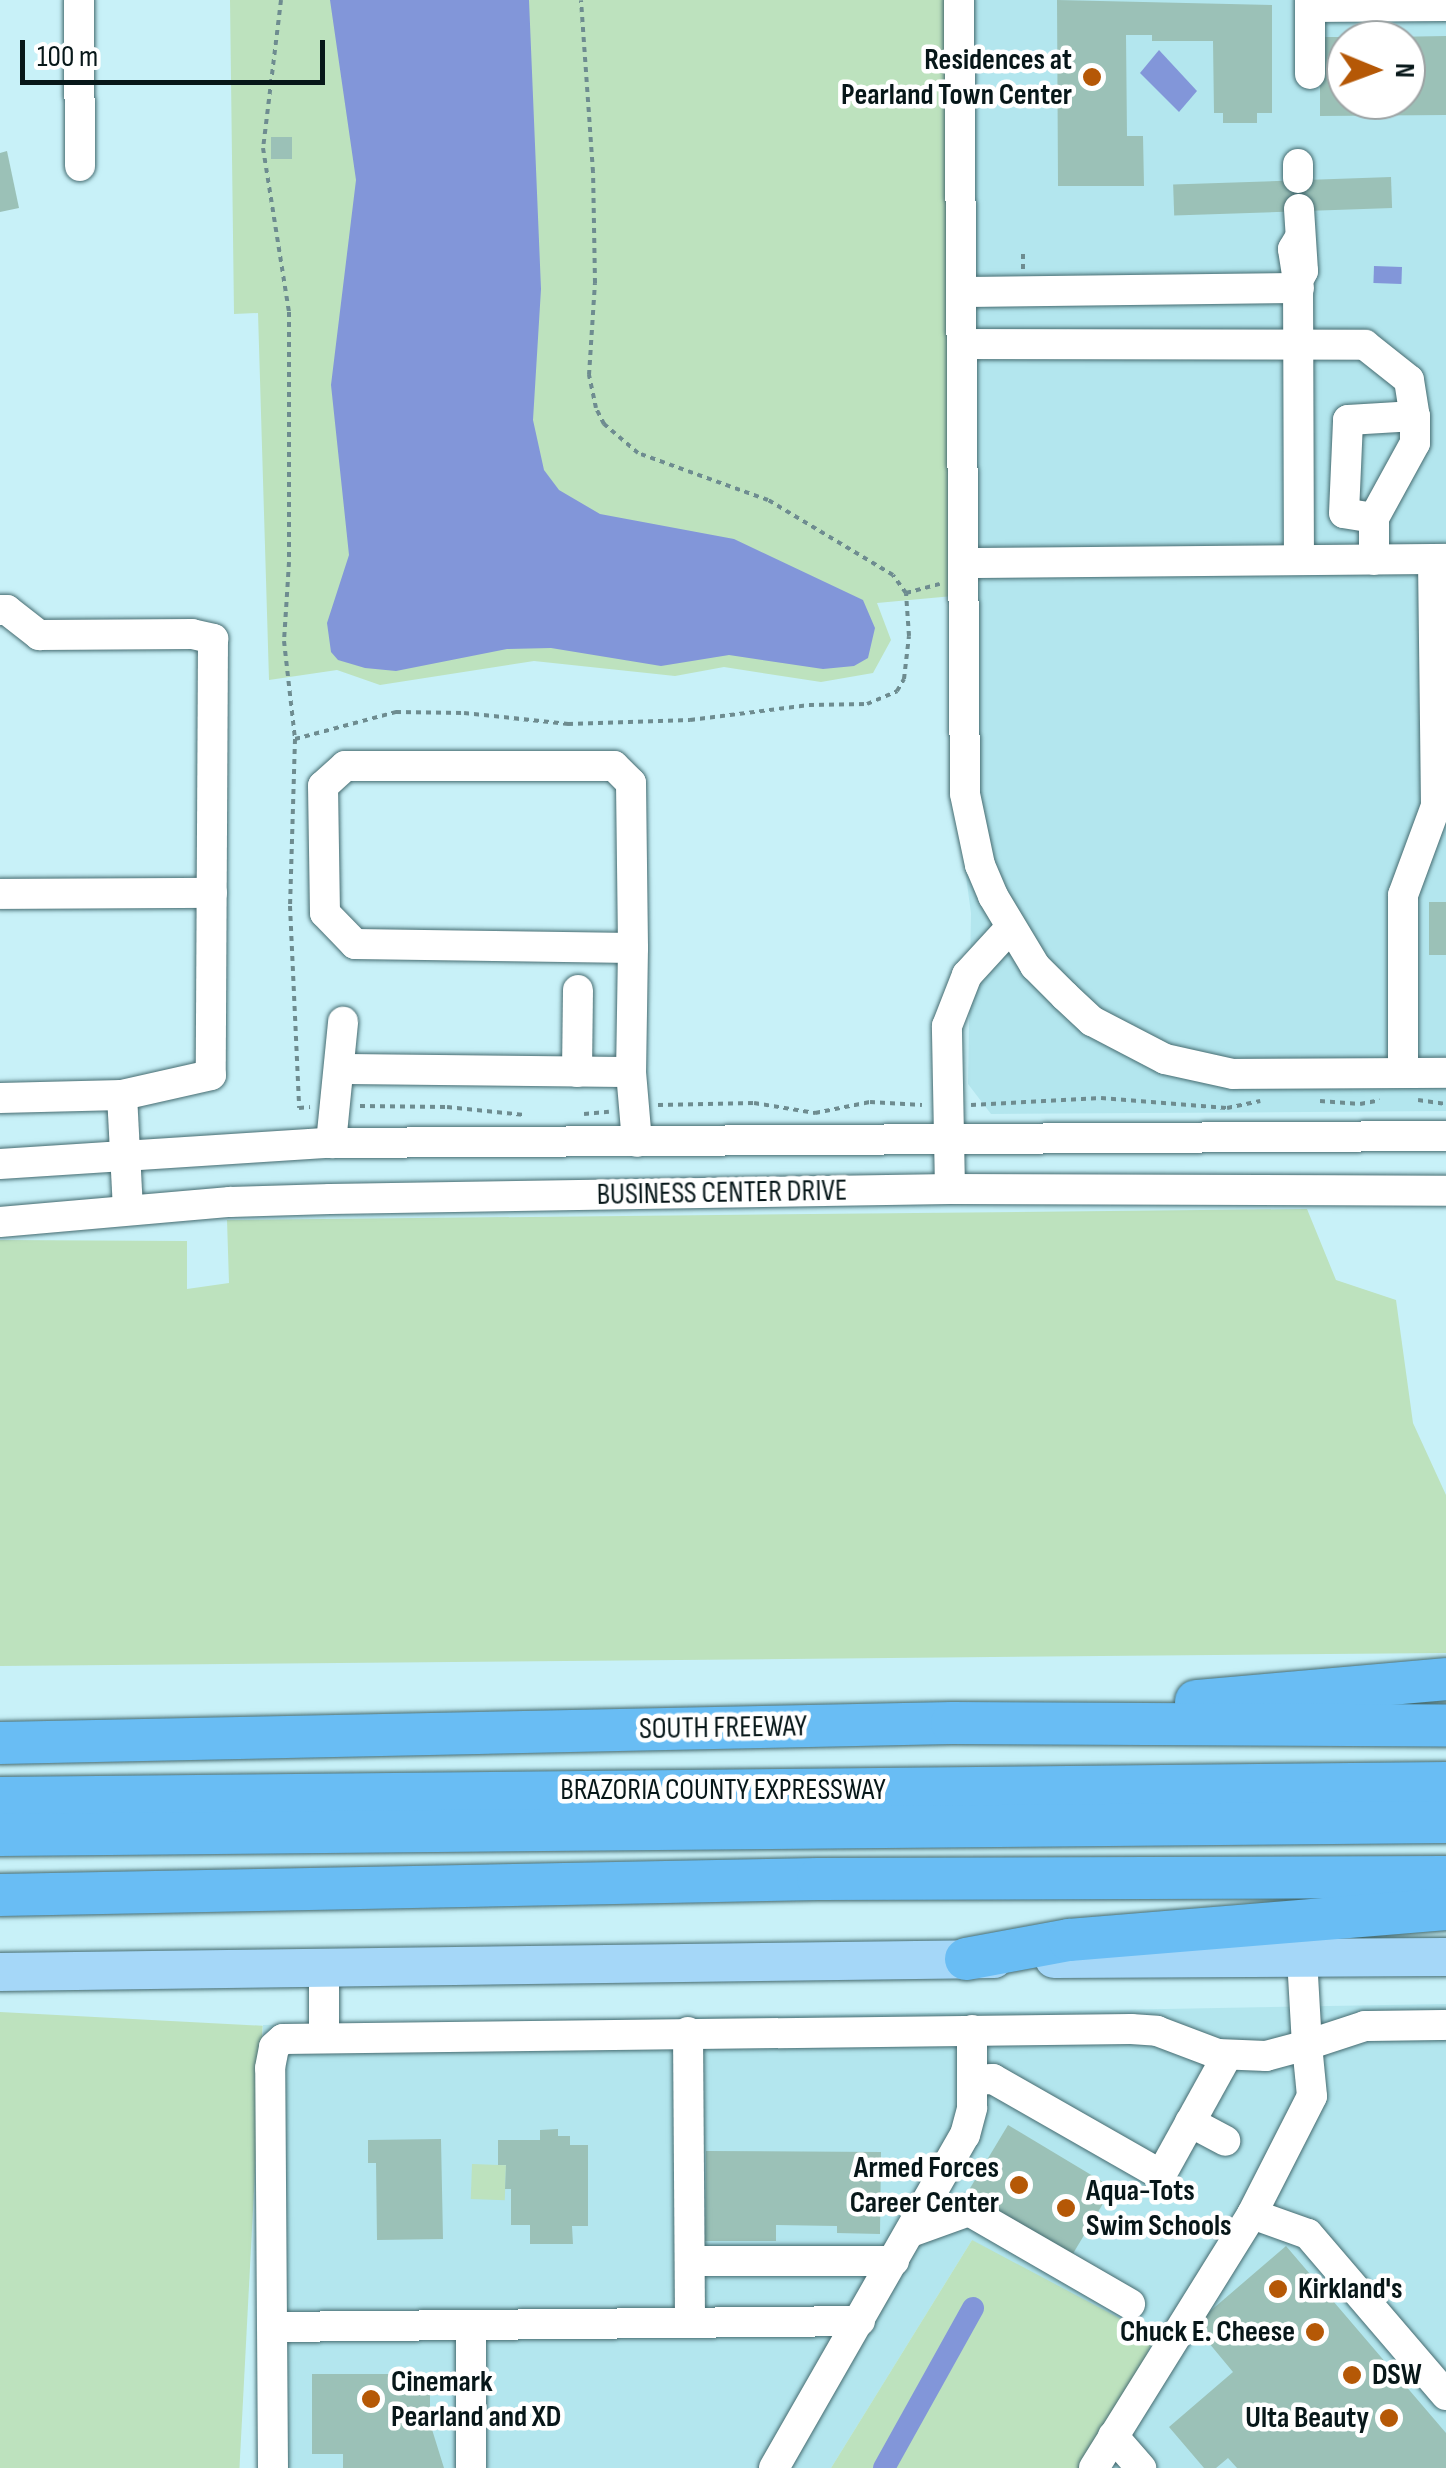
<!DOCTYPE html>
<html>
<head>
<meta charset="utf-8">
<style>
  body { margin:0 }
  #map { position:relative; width:1446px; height:2468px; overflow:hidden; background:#c8f1f8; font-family:"Sofia Sans Condensed",sans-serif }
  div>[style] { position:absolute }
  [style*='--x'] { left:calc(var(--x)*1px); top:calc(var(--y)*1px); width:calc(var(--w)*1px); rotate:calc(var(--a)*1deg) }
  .built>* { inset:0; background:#b3e6ee }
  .green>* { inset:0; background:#bde2be; transform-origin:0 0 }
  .water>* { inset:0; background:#8296d9; transform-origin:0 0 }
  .canal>* { height:22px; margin:-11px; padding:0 11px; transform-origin:11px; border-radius:11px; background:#8296d9 }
  .building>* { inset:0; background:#9bc1b7; transform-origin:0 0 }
  .path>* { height:4px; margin-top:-2px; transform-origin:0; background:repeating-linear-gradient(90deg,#6e8c90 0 5px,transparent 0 10px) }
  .roads { filter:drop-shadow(0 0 2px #456b70) drop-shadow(0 0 2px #456b70) }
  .minor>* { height:30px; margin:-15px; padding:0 15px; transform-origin:15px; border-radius:15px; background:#fff }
  .major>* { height:38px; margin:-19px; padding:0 19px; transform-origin:19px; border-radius:19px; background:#a5d7f8 }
  .highway>* { height:42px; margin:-21px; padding:0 21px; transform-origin:21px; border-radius:21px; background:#69bdf4 }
  .dots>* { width:28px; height:28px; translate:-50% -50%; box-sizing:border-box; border:5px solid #fff; border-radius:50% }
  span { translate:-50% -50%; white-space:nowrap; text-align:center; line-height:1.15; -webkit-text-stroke:9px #fff; paint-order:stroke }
  .poi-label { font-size:30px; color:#071719; font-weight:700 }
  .right { translate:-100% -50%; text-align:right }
  .left { translate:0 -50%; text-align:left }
  .street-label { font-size:30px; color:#071719 }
  .north { position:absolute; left:1326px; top:20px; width:100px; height:100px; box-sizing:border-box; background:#fff; border:2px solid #9ca2a3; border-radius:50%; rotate:91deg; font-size:28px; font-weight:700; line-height:40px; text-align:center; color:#071719 }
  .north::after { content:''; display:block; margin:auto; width:35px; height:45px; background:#b55806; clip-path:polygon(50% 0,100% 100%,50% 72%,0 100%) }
  .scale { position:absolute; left:20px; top:40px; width:305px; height:45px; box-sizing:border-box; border:5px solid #071719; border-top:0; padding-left:12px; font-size:30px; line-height:35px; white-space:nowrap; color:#071719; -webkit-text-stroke:8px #fff; paint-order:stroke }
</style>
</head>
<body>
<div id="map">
  <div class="built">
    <i style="clip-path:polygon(evenodd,944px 0,1446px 0,1446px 1111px,991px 1114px,968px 1084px,971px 913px,957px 811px,944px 0,1346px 40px,1406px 40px,1406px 100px,1346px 100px,1346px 40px)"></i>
    <i style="clip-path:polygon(1446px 2004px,1446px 2468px,1092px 2468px,972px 2240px,831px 2468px,266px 2468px,263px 2025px)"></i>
  </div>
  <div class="green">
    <i style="clip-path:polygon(230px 0,944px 0,953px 596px,877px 603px,891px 640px,873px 673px,821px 682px,724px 667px,675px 676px,534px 661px,380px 685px,337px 670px,269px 680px,258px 313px,234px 314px)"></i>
    <i style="clip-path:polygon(1307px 1209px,1336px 1280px,1396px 1300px,1413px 1423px,1446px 1495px,1446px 1653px,0 1666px,0 1240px,187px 1241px,187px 1289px,229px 1283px,227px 1220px)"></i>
    <i style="left:0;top:2012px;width:263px;height:456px;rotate:3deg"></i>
    <i style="left:472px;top:2164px;width:34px;height:35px;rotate:2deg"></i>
    <i style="clip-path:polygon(972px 2240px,1155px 2337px,1092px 2468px,831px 2468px)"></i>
  </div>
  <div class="water">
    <i style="clip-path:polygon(330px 0,529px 0,541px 289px,533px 420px,544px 470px,559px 490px,600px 514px,734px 539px,863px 600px,875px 628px,868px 658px,854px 666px,823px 669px,729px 655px,661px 666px,551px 648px,507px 649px,396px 671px,365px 668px,338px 660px,331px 652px,327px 623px,349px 555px,331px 385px,356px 180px)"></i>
    <i style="clip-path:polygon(1159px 50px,1197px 91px,1179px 112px,1140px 73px)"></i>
    <i style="left:1374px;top:266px;width:28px;height:17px;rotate:2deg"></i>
  </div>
  <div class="canal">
    <i style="--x:884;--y:2468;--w:183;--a:-60.9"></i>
  </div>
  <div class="building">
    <i style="clip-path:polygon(1057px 0,1272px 5px,1272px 113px,1257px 113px,1257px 123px,1223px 123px,1223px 113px,1214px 113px,1213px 41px,1152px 41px,1152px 35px,1126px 35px,1127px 136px,1143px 136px,1144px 186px,1058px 186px)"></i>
    <i style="clip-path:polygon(1446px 36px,1446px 115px,1320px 116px,1320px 37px,1346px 37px,1346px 100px,1406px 100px,1406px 40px,1390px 37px)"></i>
    <i style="left:292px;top:137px;width:22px;height:21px;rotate:90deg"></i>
    <i style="clip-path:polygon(7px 151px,19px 208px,0 212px,0 153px)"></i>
    <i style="left:1391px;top:177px;width:31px;height:218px;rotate:88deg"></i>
    <i style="left:1446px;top:902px;width:53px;height:17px;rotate:90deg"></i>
    <i style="left:1008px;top:2125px;width:122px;height:79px;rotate:31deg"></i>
    <i style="clip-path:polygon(558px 2129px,558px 2136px,570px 2136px,570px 2145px,588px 2145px,588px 2226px,572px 2226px,573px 2244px,530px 2244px,530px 2225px,511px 2225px,511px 2189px,505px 2189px,506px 2165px,498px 2165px,498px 2140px,540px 2140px,540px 2130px)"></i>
    <i style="clip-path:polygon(441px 2139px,443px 2239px,377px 2240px,376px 2163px,368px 2163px,368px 2140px)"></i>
    <i style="clip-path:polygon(706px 2151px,881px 2152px,880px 2234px,837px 2233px,837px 2226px,776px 2225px,776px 2241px,705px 2241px)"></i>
    <i style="clip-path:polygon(1286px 2246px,1446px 2433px,1446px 2468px,1237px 2468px,1228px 2458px,1216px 2468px,1204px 2468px,1169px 2427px,1233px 2372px,1194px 2325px)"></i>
    <i style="clip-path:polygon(312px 2374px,430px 2374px,430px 2423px,444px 2468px,343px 2468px,343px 2454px,312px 2454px)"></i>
  </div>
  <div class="path">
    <i style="--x:281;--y:0;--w:149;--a:96.9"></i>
    <i style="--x:263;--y:148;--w:166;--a:81"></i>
    <i style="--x:289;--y:312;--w:250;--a:90"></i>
    <i style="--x:289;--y:562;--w:79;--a:93.6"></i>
    <i style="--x:284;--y:641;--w:99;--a:83.6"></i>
    <i style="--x:295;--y:739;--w:167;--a:91.7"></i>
    <i style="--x:290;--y:906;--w:202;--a:87.4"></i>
    <i style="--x:299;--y:1108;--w:11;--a:-5"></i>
    <i style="--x:1023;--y:254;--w:15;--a:90"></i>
    <i style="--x:906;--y:593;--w:35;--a:-15"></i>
    <i style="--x:295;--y:739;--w:105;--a:-15"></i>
    <i style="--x:396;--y:712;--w:68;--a:0.8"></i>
    <i style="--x:464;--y:713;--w:105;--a:6"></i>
    <i style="--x:568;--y:724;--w:122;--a:-1.9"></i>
    <i style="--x:690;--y:720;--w:120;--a:-7.2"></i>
    <i style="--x:809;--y:705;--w:58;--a:-1"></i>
    <i style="--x:867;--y:704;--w:33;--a:-23"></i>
    <i style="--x:897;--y:691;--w:14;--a:-60"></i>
    <i style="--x:904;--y:679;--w:43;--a:-83.4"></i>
    <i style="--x:909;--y:636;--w:43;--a:-94"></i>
    <i style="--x:906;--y:593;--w:22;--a:-126"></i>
    <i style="--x:893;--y:575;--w:146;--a:-149"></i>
    <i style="--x:768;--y:500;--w:138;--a:-160.1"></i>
    <i style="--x:638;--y:453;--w:45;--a:-139.5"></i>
    <i style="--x:604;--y:424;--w:18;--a:-117"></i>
    <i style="--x:596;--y:408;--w:34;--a:-102"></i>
    <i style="--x:589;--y:375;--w:92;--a:-86.3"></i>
    <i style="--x:595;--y:283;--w:111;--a:-91"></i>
    <i style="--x:593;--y:172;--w:172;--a:-94"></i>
    <i style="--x:1418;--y:1100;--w:28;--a:8"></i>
    <i style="--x:1320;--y:1101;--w:40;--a:4.3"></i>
    <i style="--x:1360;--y:1104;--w:20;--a:-11"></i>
    <i style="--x:658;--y:1105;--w:96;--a:-1.2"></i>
    <i style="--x:754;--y:1103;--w:62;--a:9.3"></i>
    <i style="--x:815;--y:1113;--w:56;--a:-11.3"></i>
    <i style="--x:870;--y:1102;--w:52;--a:3.3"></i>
    <i style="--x:971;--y:1105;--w:130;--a:-3.1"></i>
    <i style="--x:1101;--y:1098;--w:126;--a:4.5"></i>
    <i style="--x:1227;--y:1108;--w:34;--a:-12"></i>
    <i style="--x:360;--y:1106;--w:87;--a:0.7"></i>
    <i style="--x:447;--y:1107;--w:78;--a:5.9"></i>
    <i style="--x:584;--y:1114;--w:25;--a:-5"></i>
  </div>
  <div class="roads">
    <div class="minor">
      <i style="--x:79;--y:0;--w:166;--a:89.7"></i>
      <i style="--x:959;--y:0;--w:794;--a:89.57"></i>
      <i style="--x:965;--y:794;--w:73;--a:78.1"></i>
      <i style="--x:980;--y:865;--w:34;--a:67"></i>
      <i style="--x:993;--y:896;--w:82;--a:59"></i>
      <i style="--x:1035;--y:966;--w:42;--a:45"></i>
      <i style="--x:1065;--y:996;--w:37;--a:43"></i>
      <i style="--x:1092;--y:1021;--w:82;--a:27.5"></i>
      <i style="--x:1165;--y:1059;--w:70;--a:12.4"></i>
      <i style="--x:1233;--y:1074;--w:213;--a:-0.3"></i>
      <i style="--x:1310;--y:0;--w:74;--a:90"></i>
      <i style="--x:1310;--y:7;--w:136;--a:-0.4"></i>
      <i style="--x:1298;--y:164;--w:14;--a:90"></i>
      <i style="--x:1299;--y:209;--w:62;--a:86.3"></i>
      <i style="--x:1303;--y:271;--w:11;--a:117"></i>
      <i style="--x:1298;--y:281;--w:32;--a:-99"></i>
      <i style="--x:1293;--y:249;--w:12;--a:-59"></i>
      <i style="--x:1298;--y:281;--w:279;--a:89.8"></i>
      <i style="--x:962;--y:292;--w:337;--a:-0.7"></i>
      <i style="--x:962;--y:344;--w:403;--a:0.1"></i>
      <i style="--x:1365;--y:345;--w:56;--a:38.5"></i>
      <i style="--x:1409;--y:380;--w:36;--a:81"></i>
      <i style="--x:1415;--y:416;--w:27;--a:90"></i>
      <i style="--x:1415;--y:443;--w:85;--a:118.7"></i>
      <i style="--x:1374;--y:518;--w:42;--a:90"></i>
      <i style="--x:1374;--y:518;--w:30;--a:-171"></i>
      <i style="--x:1344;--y:513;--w:93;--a:-87.5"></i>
      <i style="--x:1348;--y:420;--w:67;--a:-3.4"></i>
      <i style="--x:964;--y:563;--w:482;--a:-0.5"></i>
      <i style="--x:0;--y:610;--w:7;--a:0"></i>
      <i style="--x:7;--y:610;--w:41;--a:38"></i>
      <i style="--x:39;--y:635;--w:153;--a:-0.4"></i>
      <i style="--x:192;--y:634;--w:22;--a:13"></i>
      <i style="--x:213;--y:639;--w:436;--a:90.3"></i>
      <i style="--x:211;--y:1075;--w:91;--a:167.3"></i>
      <i style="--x:122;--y:1095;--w:122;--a:178.6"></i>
      <i style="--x:0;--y:894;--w:212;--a:-0.3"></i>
      <i style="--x:633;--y:948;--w:278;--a:-179.2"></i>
      <i style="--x:355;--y:944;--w:43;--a:-134.1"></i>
      <i style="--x:325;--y:913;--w:127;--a:-90.9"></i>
      <i style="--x:323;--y:786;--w:30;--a:-42"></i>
      <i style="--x:345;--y:766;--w:269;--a:0"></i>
      <i style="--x:614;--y:766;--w:24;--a:45"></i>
      <i style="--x:631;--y:783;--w:165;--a:89.3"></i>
      <i style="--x:633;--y:948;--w:124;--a:90.9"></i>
      <i style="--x:631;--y:1072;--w:70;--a:85.1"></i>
      <i style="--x:339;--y:1069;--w:292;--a:0.6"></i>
      <i style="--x:577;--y:1072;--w:82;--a:-89.3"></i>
      <i style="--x:1403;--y:1073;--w:178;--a:-90"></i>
      <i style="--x:1403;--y:895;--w:95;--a:-69.7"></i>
      <i style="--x:1436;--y:806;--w:247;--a:-90.7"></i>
      <i style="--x:122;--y:1095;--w:115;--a:87"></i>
      <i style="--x:331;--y:1143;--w:122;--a:-84.3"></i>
      <i style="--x:0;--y:1164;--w:329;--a:-3.7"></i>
      <i style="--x:328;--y:1143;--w:1118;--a:-0.36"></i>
      <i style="--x:950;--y:1189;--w:163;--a:-91.1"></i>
      <i style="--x:947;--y:1026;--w:55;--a:-68.6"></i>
      <i style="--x:967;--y:975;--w:65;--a:-47.5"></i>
      <i style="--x:0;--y:1222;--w:231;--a:-5"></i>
      <i style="--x:230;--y:1202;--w:100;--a:-1.7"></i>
      <i style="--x:330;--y:1199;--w:620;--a:-0.92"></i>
      <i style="--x:950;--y:1189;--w:496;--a:0.2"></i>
      <i style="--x:688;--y:2032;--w:291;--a:89.6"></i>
      <i style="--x:324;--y:2035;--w:69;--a:-90"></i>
      <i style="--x:972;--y:2080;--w:21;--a:-3"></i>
      <i style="--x:993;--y:2079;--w:193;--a:29.7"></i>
      <i style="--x:1161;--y:2175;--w:136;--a:-61"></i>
      <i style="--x:1190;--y:2122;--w:40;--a:28"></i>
      <i style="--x:1252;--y:2214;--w:59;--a:19.7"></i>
      <i style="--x:1308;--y:2234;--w:212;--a:49.4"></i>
      <i style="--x:911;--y:2232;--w:62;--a:-19.9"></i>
      <i style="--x:969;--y:2211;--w:186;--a:30"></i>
      <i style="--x:690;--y:2261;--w:204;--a:0"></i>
      <i style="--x:471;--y:2325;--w:143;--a:90"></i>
      <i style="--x:272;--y:2327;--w:588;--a:-0.58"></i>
      <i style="--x:1113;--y:2436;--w:43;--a:48.8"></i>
      <i style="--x:273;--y:2468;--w:400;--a:-90.4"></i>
      <i style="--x:270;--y:2068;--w:21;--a:-79"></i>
      <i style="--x:274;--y:2047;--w:12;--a:-42"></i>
      <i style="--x:283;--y:2039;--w:848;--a:-0.68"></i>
      <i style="--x:1131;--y:2029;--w:26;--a:4"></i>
      <i style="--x:1157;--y:2031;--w:65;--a:20.7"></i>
      <i style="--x:1218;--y:2054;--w:48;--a:2.4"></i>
      <i style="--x:1266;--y:2056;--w:42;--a:-15"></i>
      <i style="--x:1307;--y:2045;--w:88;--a:-93.3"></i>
      <i style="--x:774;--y:2468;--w:384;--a:-60.2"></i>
      <i style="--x:965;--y:2135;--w:28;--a:-75"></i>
      <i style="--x:972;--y:2108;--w:78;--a:-90"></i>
      <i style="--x:1094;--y:2468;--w:299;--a:-58.1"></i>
      <i style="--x:1252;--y:2214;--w:132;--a:-63"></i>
      <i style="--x:1312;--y:2096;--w:51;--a:-95.6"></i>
      <i style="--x:1307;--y:2045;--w:61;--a:-18.1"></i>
      <i style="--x:1365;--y:2026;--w:81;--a:-0.7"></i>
    </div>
    <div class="major">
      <i style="--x:1054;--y:1959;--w:392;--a:-0.3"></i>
      <i style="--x:0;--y:1972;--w:994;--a:-0.75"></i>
    </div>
    <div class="highway">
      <i style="--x:1196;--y:1701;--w:251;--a:-5"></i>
      <i style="--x:0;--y:1743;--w:952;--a:-1.2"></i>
      <i style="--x:952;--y:1723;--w:494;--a:0.3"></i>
      <i style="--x:0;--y:1798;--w:1446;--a:-0.59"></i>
      <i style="--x:0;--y:1835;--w:1446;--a:-0.52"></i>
      <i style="--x:0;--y:1895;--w:818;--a:-1.12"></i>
      <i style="--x:818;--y:1879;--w:628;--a:-0.18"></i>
      <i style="--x:966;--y:1959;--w:105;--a:-10.5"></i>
      <i style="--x:1069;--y:1940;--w:378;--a:-4.7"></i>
    </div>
  </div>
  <div class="dots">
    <i style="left:1092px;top:77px;background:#b55806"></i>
    <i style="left:1019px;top:2185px;background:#b55806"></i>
    <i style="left:1066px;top:2208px;background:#b55806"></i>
    <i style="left:1278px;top:2289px;background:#b55806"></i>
    <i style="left:1315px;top:2332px;background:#b55806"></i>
    <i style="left:1352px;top:2375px;background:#b55806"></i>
    <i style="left:371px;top:2399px;background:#b55806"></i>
    <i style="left:1389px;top:2418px;background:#b55806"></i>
  </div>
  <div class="poi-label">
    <span class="right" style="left:1072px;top:77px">Residences at<br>Pearland Town Center</span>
    <span class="right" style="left:999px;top:2185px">Armed Forces<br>Career Center</span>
    <span class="left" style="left:1086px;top:2208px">Aqua-Tots<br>Swim Schools</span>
    <span class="left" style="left:1298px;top:2289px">Kirkland's</span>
    <span class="right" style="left:1295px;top:2332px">Chuck E. Cheese</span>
    <span class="left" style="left:1372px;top:2375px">DSW</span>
    <span class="left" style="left:391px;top:2399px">Cinemark<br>Pearland and XD</span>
    <span class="right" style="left:1369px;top:2418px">Ulta Beauty</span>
  </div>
  <div class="street-label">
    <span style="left:722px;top:1193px;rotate:-1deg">BUSINESS CENTER DRIVE</span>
    <span style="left:723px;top:1728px;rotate:-1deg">SOUTH FREEWAY</span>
    <span style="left:723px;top:1790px">BRAZORIA COUNTY EXPRESSWAY</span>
  </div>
  <div class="north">N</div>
  <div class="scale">100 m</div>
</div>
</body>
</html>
